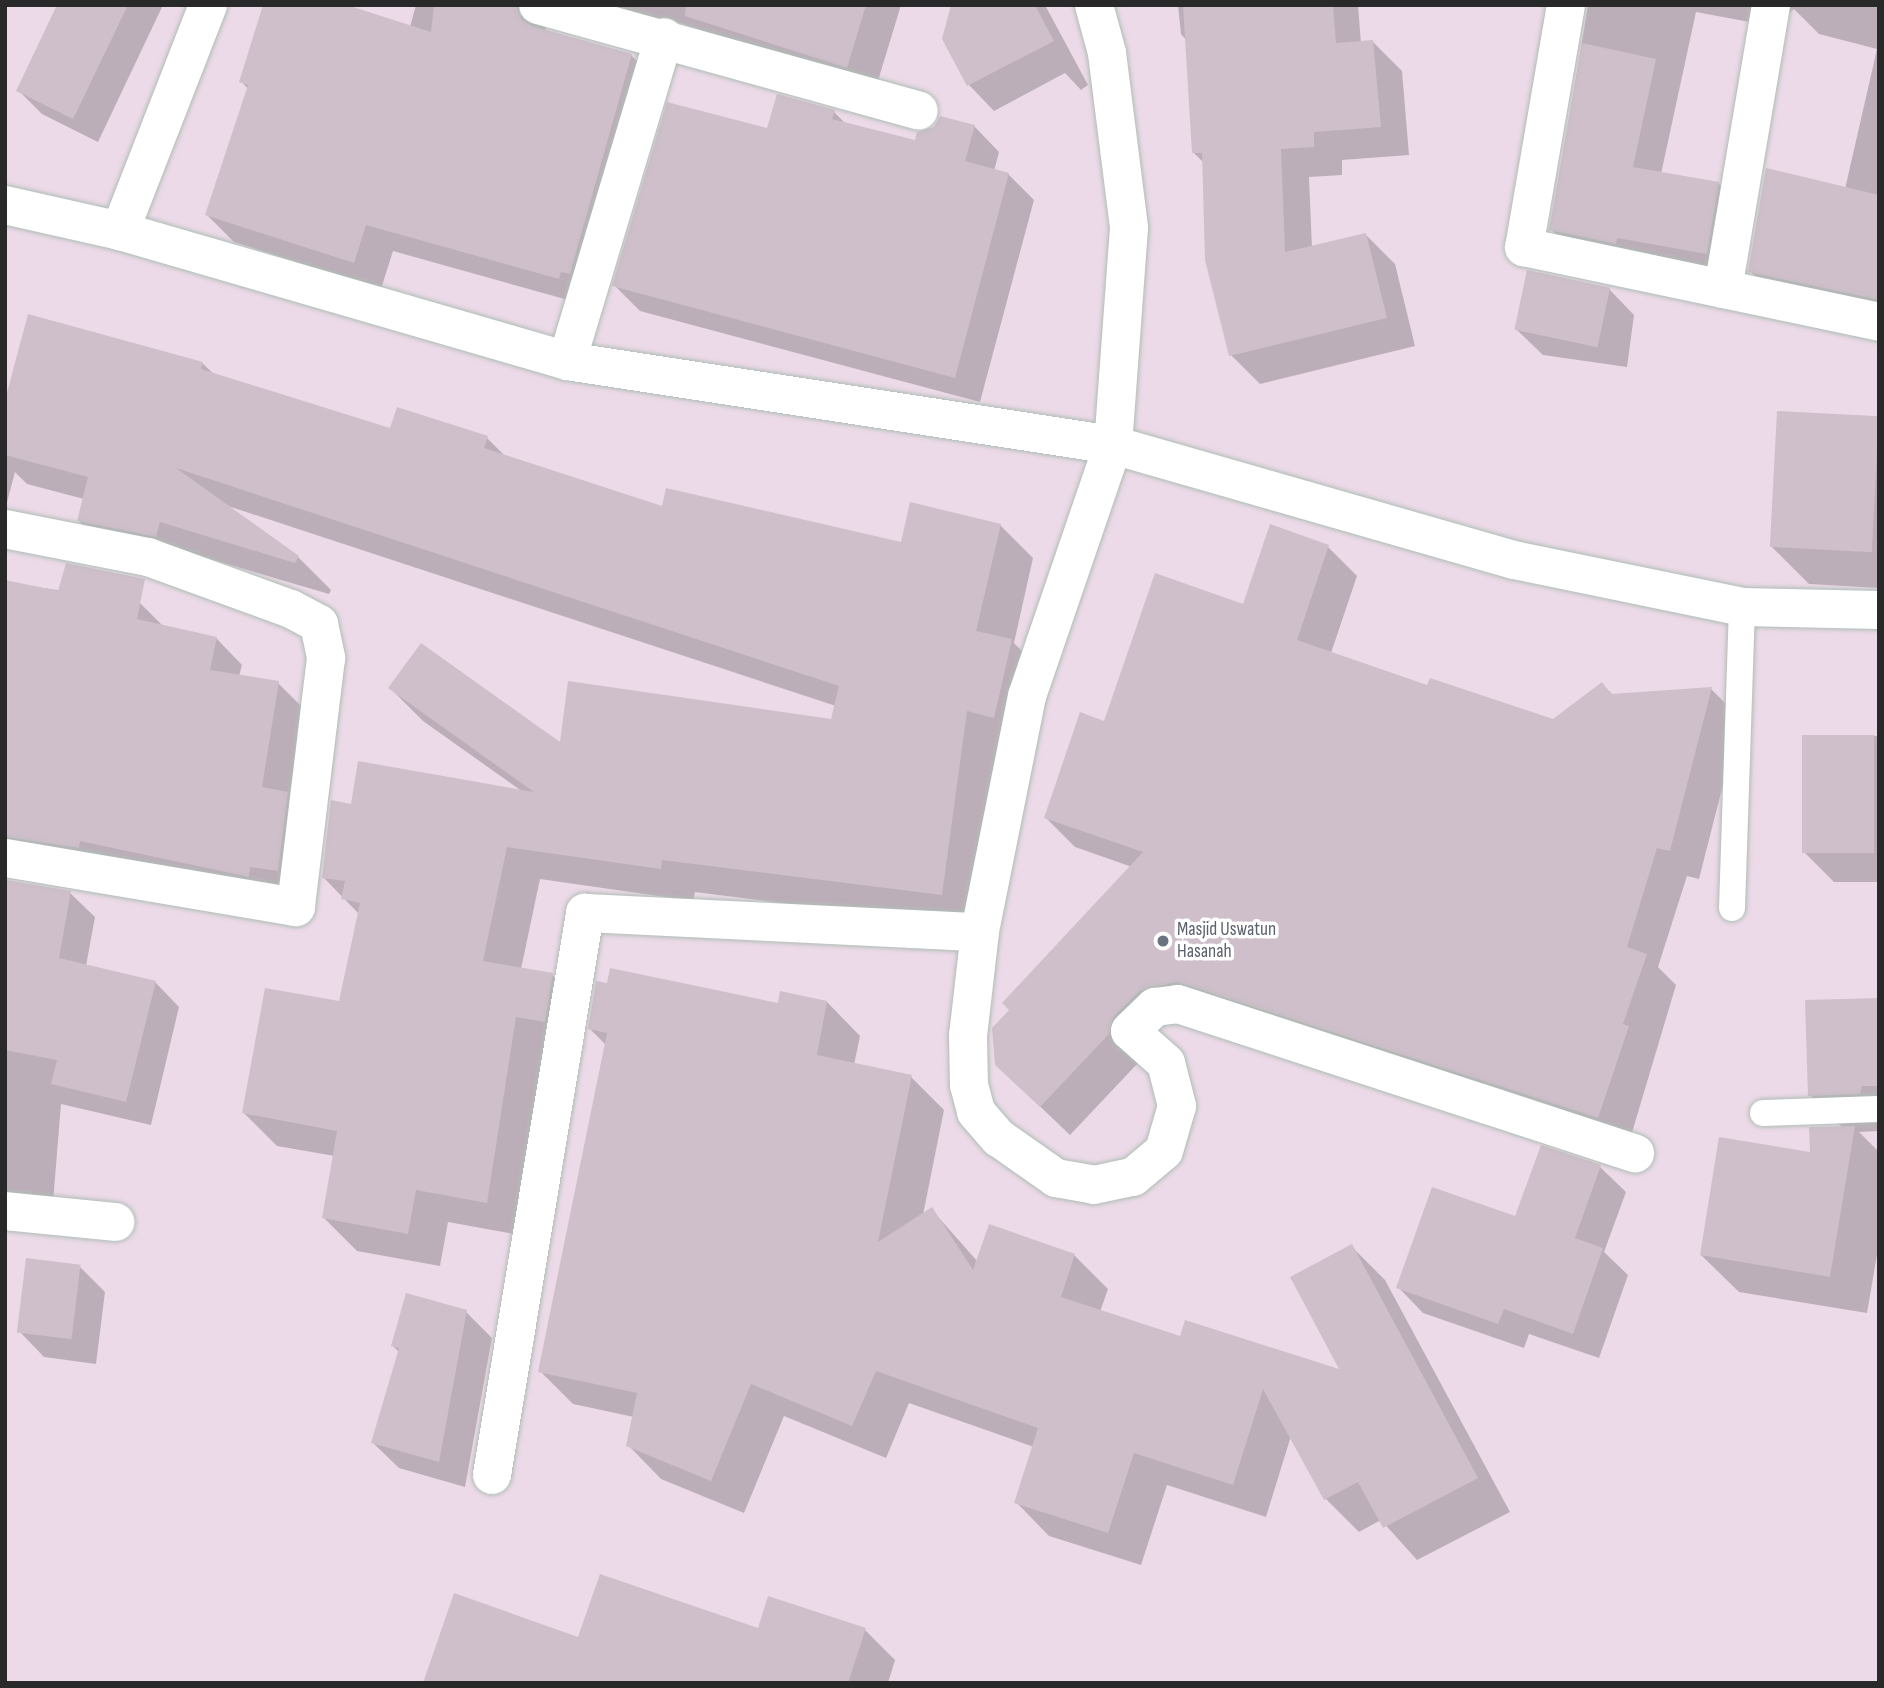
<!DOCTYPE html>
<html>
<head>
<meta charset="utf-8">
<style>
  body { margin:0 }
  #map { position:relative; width:1884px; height:1688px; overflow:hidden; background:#ecdae8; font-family:"Sofia Sans Condensed",sans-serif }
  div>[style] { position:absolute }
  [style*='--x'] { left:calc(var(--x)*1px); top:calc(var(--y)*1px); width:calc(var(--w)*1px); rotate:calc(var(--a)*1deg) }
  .shadow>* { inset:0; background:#0003 }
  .building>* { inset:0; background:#cebfca; transform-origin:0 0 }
  .roads { filter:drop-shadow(0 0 2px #afbdb5) drop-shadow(0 0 2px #afbdb5) }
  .service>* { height:26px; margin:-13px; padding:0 13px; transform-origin:13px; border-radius:13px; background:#fff }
  .minor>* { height:38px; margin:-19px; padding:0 19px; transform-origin:19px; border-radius:19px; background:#fff }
  .dots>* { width:19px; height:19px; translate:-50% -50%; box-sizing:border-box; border:4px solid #fff; border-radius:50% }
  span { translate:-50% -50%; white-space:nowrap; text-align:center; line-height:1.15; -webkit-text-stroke:7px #fff; paint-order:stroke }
  .worship-label { font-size:19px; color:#5b616d }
  .left { translate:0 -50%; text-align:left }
  .frame { position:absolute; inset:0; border:7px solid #292929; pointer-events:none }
</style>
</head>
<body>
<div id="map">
  <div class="shadow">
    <i style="clip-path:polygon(59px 5px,163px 5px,98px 142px,42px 114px,18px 90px)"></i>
    <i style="clip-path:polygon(416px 5px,901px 5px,874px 94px,762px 49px,676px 22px,549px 17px,545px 31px,631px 55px,658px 83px,586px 305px,393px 251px,381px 289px,234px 242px,207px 215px,248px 89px,241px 81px,410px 27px)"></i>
    <i style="clip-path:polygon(953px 5px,1045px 5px,1088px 85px,1081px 90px,1065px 73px,994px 111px,969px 85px,944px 39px)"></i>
    <i style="clip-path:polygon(1178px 5px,1358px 5px,1361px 43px,1373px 42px,1402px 71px,1409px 155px,1342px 160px,1342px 175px,1309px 177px,1312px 248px,1366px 235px,1395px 264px,1415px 346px,1260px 384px,1231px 355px,1204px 163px,1194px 153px,1187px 41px,1181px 34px)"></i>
    <i style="clip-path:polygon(1588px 5px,1879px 5px,1879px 318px,1775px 296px,1750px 271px,1845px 189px,1877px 49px,1819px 34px,1794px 9px,1771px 26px,1696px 12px,1661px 174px,1718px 183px,1743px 208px,1731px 278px,1576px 254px,1551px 229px)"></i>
    <i style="clip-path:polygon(834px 112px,846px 124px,916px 142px,974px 126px,999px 152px,994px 171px,1008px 174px,1034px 200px,980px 402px,640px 311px,614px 285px,769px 130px)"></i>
    <i style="clip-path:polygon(1609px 289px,1634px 315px,1627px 367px,1543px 355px,1517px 330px)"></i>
    <i style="clip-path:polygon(202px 363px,215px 375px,391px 430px,487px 438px,506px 457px,663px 508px,902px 544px,1000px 525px,1033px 558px,1014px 643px,1044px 674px,975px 927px,695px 892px,693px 901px,540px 879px,521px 969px,552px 975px,585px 1008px,519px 1235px,448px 1222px,440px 1266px,357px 1251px,324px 1218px,335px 1156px,277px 1146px,244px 1113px,340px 1003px,359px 914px,323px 877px,352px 806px,523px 792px,423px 721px,390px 688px,561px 745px,833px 721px,836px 706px,228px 506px,298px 557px,331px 590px,329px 594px,193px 554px,111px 553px,78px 520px,84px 499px,27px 484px,15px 472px,5px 510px,5px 407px)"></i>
    <i style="clip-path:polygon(1879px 418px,1879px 588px,1809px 584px,1772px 547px)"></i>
    <i style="clip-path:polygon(1328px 547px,1357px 576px,1331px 653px,1428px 687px,1554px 721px,1602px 684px,1614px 696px,1711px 689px,1740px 718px,1699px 879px,1687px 876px,1658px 967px,1676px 985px,1628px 1146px,1169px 1020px,1143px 1045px,1138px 1063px,1070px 1135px,1027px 1094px,1132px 867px,1075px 847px,1046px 818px,1105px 723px,1244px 606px)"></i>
    <i style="clip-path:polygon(5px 582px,140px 603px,164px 627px,217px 639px,242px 665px,239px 676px,278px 683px,303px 708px,290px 796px,313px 819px,303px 896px,5px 852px)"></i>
    <i style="clip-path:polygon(1879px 736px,1879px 882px,1834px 882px,1805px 853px,1804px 737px)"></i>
    <i style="clip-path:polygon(5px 880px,70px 893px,95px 917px,86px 966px,155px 982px,179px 1007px,151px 1125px,61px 1104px,52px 1215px,5px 1225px)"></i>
    <i style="clip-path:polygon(1879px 1000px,1879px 1131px,1859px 1132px,1879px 1152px,1879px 1243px,1867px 1313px,1739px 1292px,1701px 1255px,1843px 1128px,1810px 1095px)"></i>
    <i style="clip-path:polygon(827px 1002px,860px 1036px,854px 1065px,911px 1077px,944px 1110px,923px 1215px,931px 1209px,978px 1262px,990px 1226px,1075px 1256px,1108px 1289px,1100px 1312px,1181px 1338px,1342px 1372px,1352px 1247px,1385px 1280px,1510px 1512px,1417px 1560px,1381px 1520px,1359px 1532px,1326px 1499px,1291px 1436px,1266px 1517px,1167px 1485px,1141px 1565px,1049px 1536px,1016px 1502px,1034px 1447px,909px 1403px,886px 1458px,784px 1416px,744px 1513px,661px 1479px,628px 1445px,634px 1417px,573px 1404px,540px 1371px,607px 1046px,590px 1029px)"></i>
    <i style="clip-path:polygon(1600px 1167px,1626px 1192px,1604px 1252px,1628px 1275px,1599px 1358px,1529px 1334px,1524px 1348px,1423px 1313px,1398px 1287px)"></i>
    <i style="clip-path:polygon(80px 1267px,105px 1292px,96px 1364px,44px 1357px,19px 1331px)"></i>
    <i style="clip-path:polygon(466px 1312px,492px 1338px,465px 1487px,399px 1468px,373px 1443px,399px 1352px,393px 1346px)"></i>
    <i style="clip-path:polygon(759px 1630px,865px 1630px,895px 1660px,888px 1683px,425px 1683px,580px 1639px)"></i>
  </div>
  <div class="building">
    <i style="clip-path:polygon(57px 5px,128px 5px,73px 119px,16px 91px)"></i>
    <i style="clip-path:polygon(263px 5px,347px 5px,431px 32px,434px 5px,517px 5px,522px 20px,532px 26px,632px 54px,570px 274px,561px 272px,559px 279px,366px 225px,354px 263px,205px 215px,248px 85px,239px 82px)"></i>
    <i style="clip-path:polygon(686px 5px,866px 5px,847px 68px,685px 16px)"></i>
    <i style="clip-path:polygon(951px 5px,1035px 5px,1054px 41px,967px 86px,942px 39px)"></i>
    <i style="clip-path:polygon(1183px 5px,1333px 5px,1336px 43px,1373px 40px,1381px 127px,1314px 132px,1314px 147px,1281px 149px,1285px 252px,1366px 233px,1387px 318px,1229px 356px,1205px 260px,1202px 153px,1192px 153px)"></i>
    <i style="clip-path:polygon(1582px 43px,1656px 59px,1633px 167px,1719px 182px,1707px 254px,1617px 238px,1616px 244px,1549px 230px)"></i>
    <i style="clip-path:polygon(777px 94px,835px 110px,832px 119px,915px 140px,917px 132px,934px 127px,940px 116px,975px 125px,965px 161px,1009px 173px,955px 378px,612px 286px,667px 102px,767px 128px)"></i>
    <i style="clip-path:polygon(1766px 168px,1879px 195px,1879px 300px,1748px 272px)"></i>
    <i style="left:1527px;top:270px;width:85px;height:61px;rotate:12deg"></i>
    <i style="clip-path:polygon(28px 314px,203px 362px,201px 369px,390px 428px,397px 407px,488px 436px,484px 448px,662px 506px,666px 488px,901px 542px,910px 502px,1001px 524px,976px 631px,1012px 639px,994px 718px,967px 711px,942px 895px,662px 860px,661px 869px,507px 847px,483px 961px,553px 973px,545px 1022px,516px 1017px,487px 1203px,416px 1190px,408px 1234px,322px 1218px,337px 1131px,242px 1113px,265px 988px,339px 1001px,360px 903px,341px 899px,345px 881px,322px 878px,331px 800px,351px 804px,358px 761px,534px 792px,388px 688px,421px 643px,560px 742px,568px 681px,831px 719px,839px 686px,176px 468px,299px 556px,295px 563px,160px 522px,156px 537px,77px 521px,88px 477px,5px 455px,5px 400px)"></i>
    <i style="left:1777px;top:411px;width:102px;height:136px;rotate:3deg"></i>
    <i style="clip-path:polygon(1270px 524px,1329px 545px,1297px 640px,1427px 685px,1430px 678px,1553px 719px,1602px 682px,1611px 694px,1712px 687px,1670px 851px,1657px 848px,1627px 947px,1647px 954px,1623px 1024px,1629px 1026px,1598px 1118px,1176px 982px,1140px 991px,1114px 1016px,1109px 1034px,1040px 1107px,995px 1065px,992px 1028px,1009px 1010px,1002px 1003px,1143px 852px,1044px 818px,1080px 712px,1104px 721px,1155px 573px,1243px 604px)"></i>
    <i style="clip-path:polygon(66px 563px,145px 579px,137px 619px,217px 637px,210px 670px,279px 681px,262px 787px,288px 792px,278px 871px,250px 867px,249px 877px,80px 841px,79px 848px,5px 837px,5px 580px,58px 591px)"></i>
    <i style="left:1802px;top:735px;width:72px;height:118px"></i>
    <i style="clip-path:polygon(5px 880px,71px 891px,59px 958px,156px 981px,126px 1102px,51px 1084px,57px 1060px,5px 1050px)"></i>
    <i style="clip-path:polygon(610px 968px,778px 1003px,780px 991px,827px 1001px,817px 1055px,912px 1075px,878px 1242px,932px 1207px,973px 1270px,989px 1224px,1075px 1254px,1061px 1297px,1180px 1336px,1185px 1320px,1339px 1369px,1290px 1277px,1352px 1244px,1478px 1478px,1383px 1528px,1358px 1482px,1324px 1500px,1263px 1389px,1233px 1485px,1134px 1453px,1108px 1533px,1014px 1503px,1038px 1428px,876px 1371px,852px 1426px,751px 1384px,711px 1481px,626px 1446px,637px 1393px,538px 1372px,607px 1033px,588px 1029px,596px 981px,607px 983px)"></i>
    <i style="clip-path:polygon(1879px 998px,1879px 1086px,1862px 1086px,1860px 1094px,1808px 1096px,1805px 1000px)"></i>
    <i style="clip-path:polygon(1855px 1126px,1830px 1277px,1700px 1255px,1719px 1137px,1810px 1152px,1809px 1127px)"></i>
    <i style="clip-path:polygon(1541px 1145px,1601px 1165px,1575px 1238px,1603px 1248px,1573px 1334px,1504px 1309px,1498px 1324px,1396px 1288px,1432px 1187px,1515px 1216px)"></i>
    <i style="left:26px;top:1258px;width:55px;height:75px;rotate:7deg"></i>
    <i style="clip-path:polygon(406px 1293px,467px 1310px,439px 1462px,371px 1443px,399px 1348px,391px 1346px)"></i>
    <i style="clip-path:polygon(600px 1574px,758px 1628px,768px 1596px,866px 1628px,848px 1683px,423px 1683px,454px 1593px,578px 1637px)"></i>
  </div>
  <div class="roads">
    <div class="service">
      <i style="--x:1732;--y:908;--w:301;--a:-88.1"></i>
      <i style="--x:1763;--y:1113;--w:116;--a:-2"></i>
    </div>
    <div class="minor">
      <i style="--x:538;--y:5;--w:395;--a:15.5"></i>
      <i style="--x:1094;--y:5;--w:50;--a:74.8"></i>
      <i style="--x:1107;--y:53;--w:176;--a:82.8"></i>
      <i style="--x:1129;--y:228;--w:218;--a:94.2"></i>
      <i style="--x:1113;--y:445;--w:265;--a:108.9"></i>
      <i style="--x:1027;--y:696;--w:241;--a:101.3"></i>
      <i style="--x:980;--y:932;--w:104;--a:96.6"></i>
      <i style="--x:968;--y:1035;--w:50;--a:88.9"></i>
      <i style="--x:969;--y:1085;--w:28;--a:75"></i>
      <i style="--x:976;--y:1112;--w:35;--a:49"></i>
      <i style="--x:999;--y:1138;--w:70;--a:35.1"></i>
      <i style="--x:1056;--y:1178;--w:39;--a:10"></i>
      <i style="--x:1094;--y:1185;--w:40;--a:-12"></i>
      <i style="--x:1133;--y:1177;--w:40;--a:-40"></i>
      <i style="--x:1164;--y:1151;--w:47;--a:-73.9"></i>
      <i style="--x:1177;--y:1106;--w:44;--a:-104.3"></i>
      <i style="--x:1166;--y:1063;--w:48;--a:-138.4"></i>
      <i style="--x:1130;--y:1031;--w:35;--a:-44"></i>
      <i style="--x:1155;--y:1007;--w:23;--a:-7"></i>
      <i style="--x:1178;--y:1004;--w:481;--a:18.1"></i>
      <i style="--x:1566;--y:5;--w:246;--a:99.8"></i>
      <i style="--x:1524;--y:247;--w:363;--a:11.9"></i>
      <i style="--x:5;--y:205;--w:118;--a:12.7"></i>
      <i style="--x:120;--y:231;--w:466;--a:16.2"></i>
      <i style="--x:567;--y:361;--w:552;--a:8.75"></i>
      <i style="--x:1113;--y:445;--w:417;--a:16"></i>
      <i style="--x:1514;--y:560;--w:233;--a:11.6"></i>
      <i style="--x:1742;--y:607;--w:137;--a:1.3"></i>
      <i style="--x:120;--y:231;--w:243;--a:-68.7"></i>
      <i style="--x:1723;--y:289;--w:288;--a:-80.4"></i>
      <i style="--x:567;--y:361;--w:338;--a:-73.3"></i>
      <i style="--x:5;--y:529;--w:146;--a:11.1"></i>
      <i style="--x:148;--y:557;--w:152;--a:20"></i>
      <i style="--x:291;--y:609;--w:32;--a:28"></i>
      <i style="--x:319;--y:624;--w:35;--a:78"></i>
      <i style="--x:326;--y:658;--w:251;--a:96.9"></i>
      <i style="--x:296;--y:907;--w:295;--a:-170.4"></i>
      <i style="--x:5;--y:1211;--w:111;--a:5.7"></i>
      <i style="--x:492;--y:1475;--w:570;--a:-80.6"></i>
      <i style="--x:585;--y:913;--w:395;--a:2.8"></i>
    </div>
  </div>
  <div class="dots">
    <i style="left:1163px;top:941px;background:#6b7280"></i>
  </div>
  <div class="worship-label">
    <span class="left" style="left:1177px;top:941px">Masjid Uswatun<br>Hasanah</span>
  </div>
  <div class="frame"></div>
</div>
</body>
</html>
